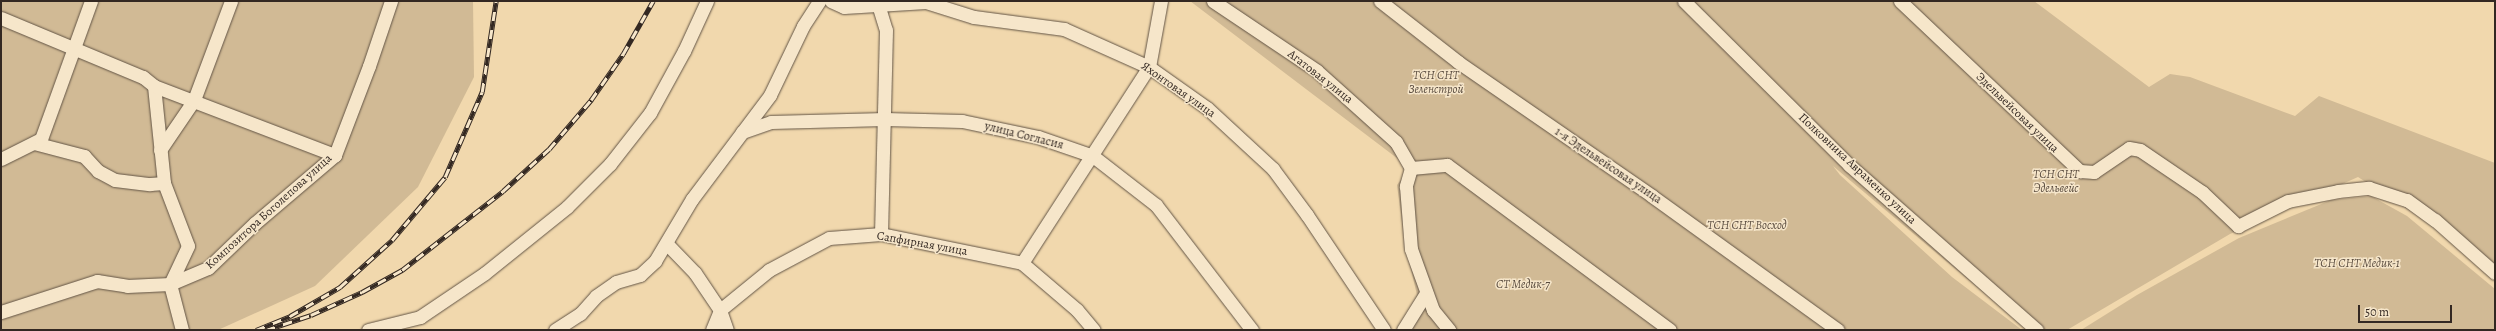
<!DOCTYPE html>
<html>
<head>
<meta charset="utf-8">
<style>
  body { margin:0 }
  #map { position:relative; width:2496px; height:331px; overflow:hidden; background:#f1d8ad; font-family:Alegreya,serif }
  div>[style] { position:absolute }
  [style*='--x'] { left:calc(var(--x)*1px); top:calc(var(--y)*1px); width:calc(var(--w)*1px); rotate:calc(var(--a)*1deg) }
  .green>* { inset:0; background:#d1ba95 }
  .roads { filter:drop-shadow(0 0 1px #625445) drop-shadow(0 0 1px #625445) }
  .street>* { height:13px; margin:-6.5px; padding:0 6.5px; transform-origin:6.5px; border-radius:6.5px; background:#f6e6ca }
  .rail>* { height:4.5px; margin-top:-2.25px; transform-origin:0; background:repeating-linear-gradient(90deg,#f6e6ca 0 9px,#332822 0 18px); box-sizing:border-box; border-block:1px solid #332822 }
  span { translate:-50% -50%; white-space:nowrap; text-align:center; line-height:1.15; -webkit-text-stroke:3px #f6e6ca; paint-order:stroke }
  .park-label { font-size:12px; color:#5a4c3f; font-style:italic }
  .street-label { font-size:12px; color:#332822 }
  .frame { position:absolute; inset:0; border:2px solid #332822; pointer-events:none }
  .scale { position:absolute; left:2358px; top:305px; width:94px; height:18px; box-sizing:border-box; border:2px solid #332822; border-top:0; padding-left:5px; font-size:12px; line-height:14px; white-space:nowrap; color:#332822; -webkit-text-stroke:3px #f6e6ca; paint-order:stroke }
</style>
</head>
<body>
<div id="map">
  <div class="green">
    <i style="clip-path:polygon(1px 1px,473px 1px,474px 77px,418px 187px,315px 286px,218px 330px,1px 330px)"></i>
    <i style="clip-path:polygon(1190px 1px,2034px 1px,2149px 87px,2170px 74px,2190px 77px,2295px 116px,2319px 96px,2495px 163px,2495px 281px,2440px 230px,2358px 177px,2230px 234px,2067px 330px,2028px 330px,1833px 166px,1840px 175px,1952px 277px,2022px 330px,1402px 330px,1417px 295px,1405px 244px,1397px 185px,1410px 168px)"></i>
    <i style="clip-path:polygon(2371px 196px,2407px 216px,2495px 289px,2495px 330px,2081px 330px,2137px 295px,2239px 238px,2331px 200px)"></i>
  </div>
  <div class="roads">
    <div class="street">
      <i style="--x:831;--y:1;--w:14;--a:25"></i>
      <i style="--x:844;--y:7;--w:82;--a:-3.5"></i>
      <i style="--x:926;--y:2;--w:50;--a:17.4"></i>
      <i style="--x:974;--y:17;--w:91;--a:7.6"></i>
      <i style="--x:1064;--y:29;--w:93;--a:24.1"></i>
      <i style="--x:1149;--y:67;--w:71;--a:35.3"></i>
      <i style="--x:1207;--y:108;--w:90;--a:42.7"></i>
      <i style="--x:1273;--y:169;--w:57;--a:53.5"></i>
      <i style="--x:1307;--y:215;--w:138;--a:56.2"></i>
      <i style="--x:877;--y:1;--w:30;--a:73"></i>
      <i style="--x:886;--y:30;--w:204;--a:91.4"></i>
      <i style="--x:1213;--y:1;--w:125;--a:33.9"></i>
      <i style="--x:1317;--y:71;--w:106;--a:41.9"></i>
      <i style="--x:1396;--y:142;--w:30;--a:60"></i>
      <i style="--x:1380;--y:1;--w:99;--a:38"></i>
      <i style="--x:1458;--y:62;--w:236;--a:34.6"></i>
      <i style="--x:1652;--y:196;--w:229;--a:35.8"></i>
      <i style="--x:1684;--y:1;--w:233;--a:44.8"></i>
      <i style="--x:1849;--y:165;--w:250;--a:41.3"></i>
      <i style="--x:1900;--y:1;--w:248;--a:43.4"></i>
      <i style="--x:2080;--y:171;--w:14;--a:4"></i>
      <i style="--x:2094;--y:172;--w:42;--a:-34.4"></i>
      <i style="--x:2129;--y:148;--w:11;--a:10"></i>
      <i style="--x:2140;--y:150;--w:75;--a:34.1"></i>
      <i style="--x:2202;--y:192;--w:50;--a:43.4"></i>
      <i style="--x:2238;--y:226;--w:56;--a:-26.6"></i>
      <i style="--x:2288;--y:201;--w:51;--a:-11.3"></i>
      <i style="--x:2338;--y:191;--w:31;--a:-6"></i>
      <i style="--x:2369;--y:188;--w:40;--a:18"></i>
      <i style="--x:2407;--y:200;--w:34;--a:36"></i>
      <i style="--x:2435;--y:220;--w:80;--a:41.5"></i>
      <i style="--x:1;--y:18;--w:154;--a:22.6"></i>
      <i style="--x:143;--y:77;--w:14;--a:39"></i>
      <i style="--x:154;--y:86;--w:98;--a:84.1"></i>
      <i style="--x:164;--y:183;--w:67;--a:69.1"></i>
      <i style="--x:188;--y:246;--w:42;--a:115.3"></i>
      <i style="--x:170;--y:284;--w:48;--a:75.4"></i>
      <i style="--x:154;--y:86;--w:194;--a:20.9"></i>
      <i style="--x:742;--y:132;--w:31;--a:-19"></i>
      <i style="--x:771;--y:122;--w:114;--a:-1.5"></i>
      <i style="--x:885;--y:119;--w:77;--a:1.5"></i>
      <i style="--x:962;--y:121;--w:78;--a:11.9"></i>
      <i style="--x:1038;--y:137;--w:58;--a:19.1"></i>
      <i style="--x:1093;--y:156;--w:80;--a:37.9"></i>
      <i style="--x:1156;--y:205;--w:158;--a:52.5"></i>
      <i style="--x:34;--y:143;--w:52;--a:14.6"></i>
      <i style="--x:84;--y:156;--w:21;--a:47"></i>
      <i style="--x:98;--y:171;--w:19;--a:28"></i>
      <i style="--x:115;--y:180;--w:35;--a:7"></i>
      <i style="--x:150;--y:184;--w:14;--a:-4"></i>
      <i style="--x:160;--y:150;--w:60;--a:-55.8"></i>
      <i style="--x:194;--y:100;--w:106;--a:-69.5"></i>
      <i style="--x:1;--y:159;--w:45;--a:-26.6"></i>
      <i style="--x:41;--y:139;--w:147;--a:-70.1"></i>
      <i style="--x:1411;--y:168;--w:36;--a:-5"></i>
      <i style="--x:1447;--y:165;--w:277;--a:36.5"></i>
      <i style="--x:1411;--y:168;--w:19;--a:106"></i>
      <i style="--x:1406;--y:186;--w:63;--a:85.5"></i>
      <i style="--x:1411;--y:249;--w:65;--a:70.2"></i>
      <i style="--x:1433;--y:310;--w:26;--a:51"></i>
      <i style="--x:667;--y:244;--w:40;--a:46"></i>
      <i style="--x:695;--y:273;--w:45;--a:56"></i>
      <i style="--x:720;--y:310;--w:21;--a:71"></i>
      <i style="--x:1022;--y:263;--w:234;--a:-57.1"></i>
      <i style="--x:1149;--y:67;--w:67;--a:-79.7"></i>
      <i style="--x:1;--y:312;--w:101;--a:-17.9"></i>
      <i style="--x:97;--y:281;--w:30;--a:9"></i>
      <i style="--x:127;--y:286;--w:43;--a:-2.7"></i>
      <i style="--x:170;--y:284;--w:41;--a:-22.8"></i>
      <i style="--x:208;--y:268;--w:65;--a:-43.8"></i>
      <i style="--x:255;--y:223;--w:105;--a:-40.4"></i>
      <i style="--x:335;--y:155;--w:95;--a:-69.1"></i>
      <i style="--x:369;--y:66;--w:69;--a:-71.3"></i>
      <i style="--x:368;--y:330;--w:54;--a:-14"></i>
      <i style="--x:420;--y:317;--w:78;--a:-34.1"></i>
      <i style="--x:485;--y:273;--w:105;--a:-38.8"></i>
      <i style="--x:567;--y:207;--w:61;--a:-45"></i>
      <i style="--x:610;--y:164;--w:65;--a:-51.9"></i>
      <i style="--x:650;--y:113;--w:71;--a:-61.3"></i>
      <i style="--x:684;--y:51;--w:55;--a:-65.3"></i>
      <i style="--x:555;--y:330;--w:30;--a:-33"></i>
      <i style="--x:580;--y:314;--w:24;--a:-48"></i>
      <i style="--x:596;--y:296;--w:24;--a:-35"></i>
      <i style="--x:616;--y:282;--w:25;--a:-16"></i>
      <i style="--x:640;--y:275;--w:21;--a:-43"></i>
      <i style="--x:655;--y:261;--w:72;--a:-59.2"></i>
      <i style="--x:692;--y:199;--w:130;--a:-53.1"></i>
      <i style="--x:770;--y:95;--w:76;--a:-64.4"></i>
      <i style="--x:803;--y:26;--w:30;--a:-57"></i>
      <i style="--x:712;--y:330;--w:22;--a:-68"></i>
      <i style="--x:720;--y:310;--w:63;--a:-39.2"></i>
      <i style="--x:769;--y:270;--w:68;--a:-28.1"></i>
      <i style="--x:829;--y:238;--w:52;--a:-4.4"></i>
      <i style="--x:881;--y:234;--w:144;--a:11.6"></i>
      <i style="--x:1022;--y:263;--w:72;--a:40.5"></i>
      <i style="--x:1077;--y:310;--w:26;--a:50"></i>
      <i style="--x:1403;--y:330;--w:44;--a:-58.1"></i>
    </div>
  </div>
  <div class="rail">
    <i style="--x:256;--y:330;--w:37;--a:-22"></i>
    <i style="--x:290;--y:316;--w:58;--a:-30.1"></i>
    <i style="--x:340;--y:287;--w:70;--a:-42.1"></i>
    <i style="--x:392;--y:240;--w:82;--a:-49.9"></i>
    <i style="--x:445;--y:177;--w:93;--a:-66.5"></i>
    <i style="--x:482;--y:92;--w:92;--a:-81.3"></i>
    <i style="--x:266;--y:330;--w:47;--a:-18.4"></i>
    <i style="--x:311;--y:315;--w:56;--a:-24.3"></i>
    <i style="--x:362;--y:292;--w:46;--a:-28.8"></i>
    <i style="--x:402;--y:270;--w:128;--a:-38"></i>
    <i style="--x:503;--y:191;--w:62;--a:-42.4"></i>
    <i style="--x:549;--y:149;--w:65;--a:-49.4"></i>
    <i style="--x:591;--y:100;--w:56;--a:-55.2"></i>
    <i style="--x:623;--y:54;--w:61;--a:-60.5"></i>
  </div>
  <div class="park-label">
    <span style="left:1436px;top:83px">ТСН СНТ<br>Зеленстрой</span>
    <span style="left:2056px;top:182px">ТСН СНТ<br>Эдельвейс</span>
    <span style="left:1747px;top:226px">ТСН СНТ Восход</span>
    <span style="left:2357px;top:264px">ТСН СНТ Медик-1</span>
    <span style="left:1523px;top:285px">СТ Медик-7</span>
  </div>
  <div class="street-label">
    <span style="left:1320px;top:77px;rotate:38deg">Агатовая улица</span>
    <span style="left:1178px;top:90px;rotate:35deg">Яхонтовая улица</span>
    <span style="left:2017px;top:113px;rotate:44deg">Эдельвейсовая улица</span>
    <span style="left:1024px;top:136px;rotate:14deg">улица Согласия</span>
    <span style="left:1608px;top:166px;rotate:34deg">1-я Эдельвейсовая улица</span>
    <span style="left:1857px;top:169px;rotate:43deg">Полковника Авраменко улица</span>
    <span style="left:269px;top:212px;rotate:-42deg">Композитора Боголепова улица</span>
    <span style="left:922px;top:244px;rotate:10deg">Сапфирная улица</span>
  </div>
  <div class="frame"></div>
  <div class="scale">50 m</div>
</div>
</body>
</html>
